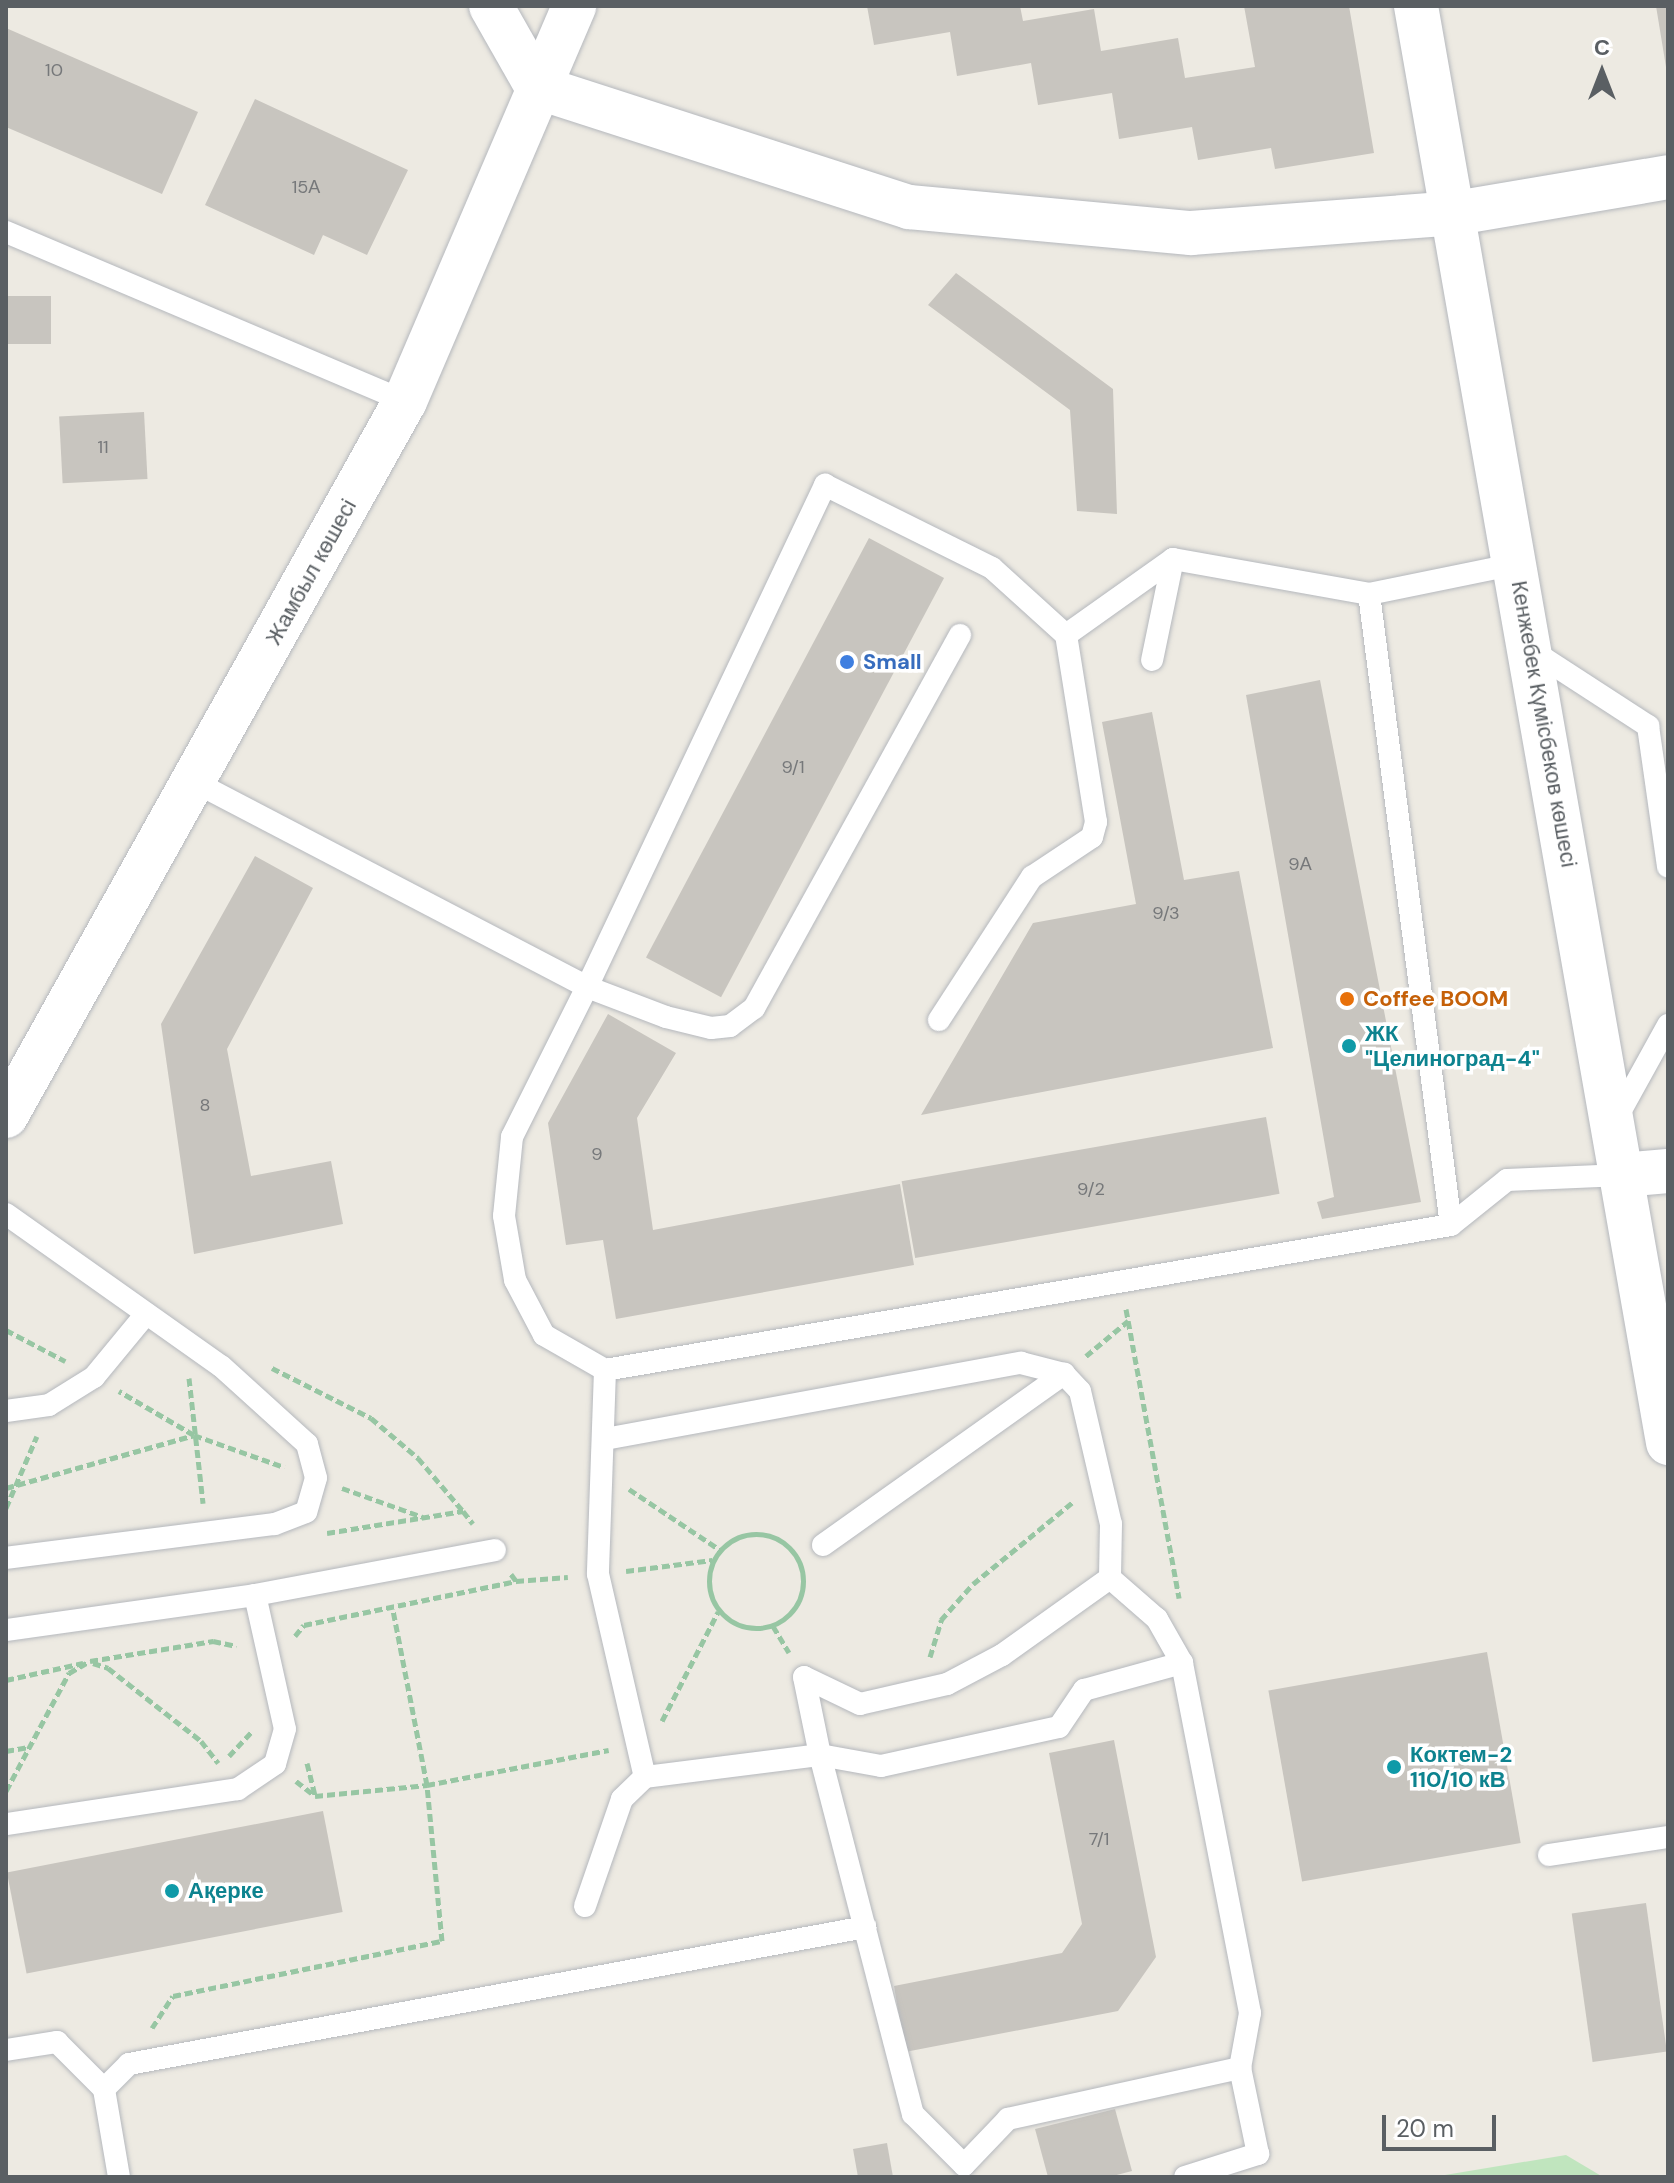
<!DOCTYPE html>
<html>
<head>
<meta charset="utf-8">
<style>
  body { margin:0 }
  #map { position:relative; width:1674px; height:2183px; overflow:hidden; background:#edeae2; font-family:"DM Sans",sans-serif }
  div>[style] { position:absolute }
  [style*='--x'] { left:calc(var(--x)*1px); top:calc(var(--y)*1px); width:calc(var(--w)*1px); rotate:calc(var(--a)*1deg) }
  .green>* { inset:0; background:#c0e5be }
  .building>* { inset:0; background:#c8c5bf; transform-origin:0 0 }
  .path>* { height:5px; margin-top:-2.5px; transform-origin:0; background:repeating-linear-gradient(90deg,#97c6a3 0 8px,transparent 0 12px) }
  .path>.ring { margin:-2.5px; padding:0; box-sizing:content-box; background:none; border:5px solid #97c6a3; border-radius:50% }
  .roads { filter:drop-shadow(0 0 2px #b5b8bd) drop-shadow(0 0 2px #b5b8bd) }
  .service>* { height:22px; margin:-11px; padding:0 11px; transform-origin:11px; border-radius:11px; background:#fff }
  .minor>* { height:44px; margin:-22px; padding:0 22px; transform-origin:22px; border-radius:22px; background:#fff }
  .tertiary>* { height:44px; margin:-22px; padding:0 22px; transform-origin:22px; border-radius:22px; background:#fff }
  .dots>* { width:22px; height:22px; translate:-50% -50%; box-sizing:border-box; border:4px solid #fff; border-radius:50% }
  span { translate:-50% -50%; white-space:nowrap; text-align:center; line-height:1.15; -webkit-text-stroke:7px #fff; paint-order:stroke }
  .number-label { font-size:18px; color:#76787a }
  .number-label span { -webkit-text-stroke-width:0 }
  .street-label { font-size:22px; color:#5a5f63 }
  .shop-label { font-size:22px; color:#366cbe; font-weight:700 }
  .left { translate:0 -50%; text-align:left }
  .food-label { font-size:22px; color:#c56008; font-weight:700 }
  .culture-label { font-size:22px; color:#0d838f; font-weight:700 }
  .frame { position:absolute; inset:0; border:8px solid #5a5f63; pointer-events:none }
  .north { position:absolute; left:1562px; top:32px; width:80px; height:80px; -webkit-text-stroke:6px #fff; paint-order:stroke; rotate:0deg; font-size:22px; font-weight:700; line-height:32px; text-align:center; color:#5a5f63 }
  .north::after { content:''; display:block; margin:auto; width:28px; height:36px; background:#5a5f63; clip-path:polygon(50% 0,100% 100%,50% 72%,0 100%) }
  .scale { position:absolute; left:1382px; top:2115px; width:114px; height:36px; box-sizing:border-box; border:4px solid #5a5f63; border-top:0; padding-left:10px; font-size:24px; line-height:28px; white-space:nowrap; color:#5a5f63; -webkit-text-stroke:6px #fff; paint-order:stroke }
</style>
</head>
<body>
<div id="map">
  <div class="green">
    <i style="clip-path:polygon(1566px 2155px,1603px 2177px,1433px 2177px)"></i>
  </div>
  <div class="building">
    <i style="clip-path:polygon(867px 6px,1020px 6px,1023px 21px,1094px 9px,1101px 51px,1178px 38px,1185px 78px,1255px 67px,1244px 6px,1349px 6px,1374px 153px,1275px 169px,1271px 148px,1198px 160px,1192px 127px,1119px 139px,1112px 93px,1038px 105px,1031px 63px,957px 76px,950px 32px,874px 45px)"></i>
    <i style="clip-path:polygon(1656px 6px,1668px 6px,1668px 66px,1666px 67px)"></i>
    <i style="clip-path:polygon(6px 28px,198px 112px,162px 194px,6px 127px)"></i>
    <i style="clip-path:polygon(255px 99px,408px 170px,367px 255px,323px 235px,314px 255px,205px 205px)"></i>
    <i style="clip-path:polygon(956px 273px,1113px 389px,1117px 514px,1077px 511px,1070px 410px,928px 305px)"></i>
    <i style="left:6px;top:296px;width:45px;height:48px"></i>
    <i style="left:144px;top:412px;width:67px;height:85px;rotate:87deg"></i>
    <i style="left:869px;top:538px;width:85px;height:475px;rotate:28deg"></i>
    <i style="clip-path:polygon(1320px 680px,1421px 1202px,1322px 1219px,1317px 1202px,1334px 1197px,1246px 695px)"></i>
    <i style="clip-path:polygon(1152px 712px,1184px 880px,1239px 871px,1273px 1048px,921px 1115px,1033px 923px,1136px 904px,1102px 722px)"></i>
    <i style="clip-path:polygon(255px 856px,313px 888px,227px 1049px,251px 1176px,331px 1161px,343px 1224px,194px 1254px,161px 1024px)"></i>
    <i style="clip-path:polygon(608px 1014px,676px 1053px,637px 1118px,653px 1230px,900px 1184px,914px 1265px,616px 1319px,603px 1240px,566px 1245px,548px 1123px)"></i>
    <i style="left:1266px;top:1117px;width:78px;height:370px;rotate:80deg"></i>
    <i style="left:1487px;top:1652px;width:194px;height:222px;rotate:80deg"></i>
    <i style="clip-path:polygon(1114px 1740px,1156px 1957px,1118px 2011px,905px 2052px,894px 1986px,1062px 1953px,1082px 1924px,1049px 1753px)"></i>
    <i style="left:323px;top:1811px;width:103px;height:322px;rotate:79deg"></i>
    <i style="left:1646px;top:1903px;width:150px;height:75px;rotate:82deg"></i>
    <i style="clip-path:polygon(1115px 2109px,1132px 2171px,1109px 2177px,1048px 2177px,1035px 2129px)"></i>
    <i style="clip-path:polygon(887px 2143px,893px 2177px,858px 2177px,853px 2149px)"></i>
  </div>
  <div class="path">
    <i style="--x:1126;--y:1309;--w:294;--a:79.6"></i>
    <i style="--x:6;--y:1330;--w:67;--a:27.7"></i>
    <i style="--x:1086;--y:1356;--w:55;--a:-39.8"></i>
    <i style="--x:272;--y:1368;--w:111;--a:26.8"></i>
    <i style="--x:371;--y:1418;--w:62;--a:40.4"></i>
    <i style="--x:418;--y:1458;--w:70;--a:49.7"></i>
    <i style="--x:189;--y:1378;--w:126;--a:83.6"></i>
    <i style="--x:194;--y:1435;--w:96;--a:19.6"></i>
    <i style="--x:6;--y:1488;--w:195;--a:-15.7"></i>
    <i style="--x:194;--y:1435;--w:87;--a:-149.6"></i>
    <i style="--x:342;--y:1488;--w:86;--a:19.7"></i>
    <i style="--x:629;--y:1489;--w:110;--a:33.8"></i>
    <i style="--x:6;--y:1508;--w:78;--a:-66.7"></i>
    <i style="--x:327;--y:1533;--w:138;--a:-9.2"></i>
    <i style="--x:463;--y:1511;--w:16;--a:52"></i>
    <i class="ring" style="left:709px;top:1534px;width:89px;height:89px"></i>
    <i style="--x:626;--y:1571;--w:87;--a:-7.3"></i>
    <i style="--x:511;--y:1574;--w:9;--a:54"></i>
    <i style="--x:516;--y:1581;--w:52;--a:-4.4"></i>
    <i style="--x:773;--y:1626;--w:31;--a:59"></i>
    <i style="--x:295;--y:1636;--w:14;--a:-51"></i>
    <i style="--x:304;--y:1625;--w:217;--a:-11.7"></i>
    <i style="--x:930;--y:1657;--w:39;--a:-73"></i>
    <i style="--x:941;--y:1620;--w:48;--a:-48.4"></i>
    <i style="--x:973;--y:1584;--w:131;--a:-39.4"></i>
    <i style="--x:93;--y:1663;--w:16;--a:18"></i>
    <i style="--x:108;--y:1668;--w:118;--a:38.1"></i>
    <i style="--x:201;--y:1741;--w:28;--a:52"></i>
    <i style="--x:6;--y:1680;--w:79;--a:-12.4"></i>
    <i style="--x:662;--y:1721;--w:123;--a:-62.8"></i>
    <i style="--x:6;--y:1751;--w:23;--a:-10"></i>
    <i style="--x:229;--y:1756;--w:34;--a:-47"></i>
    <i style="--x:307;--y:1763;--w:34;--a:76"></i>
    <i style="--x:296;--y:1781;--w:24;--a:38"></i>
    <i style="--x:315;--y:1796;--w:113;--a:-5.6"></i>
    <i style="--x:427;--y:1785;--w:185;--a:-10.9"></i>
    <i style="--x:6;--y:1791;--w:134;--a:-61.9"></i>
    <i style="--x:69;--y:1673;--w:24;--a:-30"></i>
    <i style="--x:90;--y:1661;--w:125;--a:-9.2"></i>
    <i style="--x:213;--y:1641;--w:24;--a:12"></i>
    <i style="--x:152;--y:2028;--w:38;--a:-57"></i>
    <i style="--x:173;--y:1996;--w:275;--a:-11.6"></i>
    <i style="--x:442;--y:1941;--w:157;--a:-95.5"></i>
    <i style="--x:427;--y:1785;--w:178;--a:-101"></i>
  </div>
  <div class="roads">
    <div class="service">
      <i style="--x:6;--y:232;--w:433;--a:23"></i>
      <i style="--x:1173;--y:559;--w:199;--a:10.1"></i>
      <i style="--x:1369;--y:594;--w:150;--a:-11.5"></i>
      <i style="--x:1369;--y:594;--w:636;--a:82.6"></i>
      <i style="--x:960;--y:635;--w:426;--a:118.9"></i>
      <i style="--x:754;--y:1008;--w:30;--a:143"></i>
      <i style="--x:730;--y:1026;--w:19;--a:174"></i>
      <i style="--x:711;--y:1028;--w:46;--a:-166.3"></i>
      <i style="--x:666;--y:1017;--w:85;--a:-159.2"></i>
      <i style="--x:587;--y:987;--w:556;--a:-64.63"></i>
      <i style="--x:825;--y:485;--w:186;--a:26.4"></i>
      <i style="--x:992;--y:568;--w:100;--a:42.2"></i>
      <i style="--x:1066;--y:635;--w:131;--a:-35.4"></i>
      <i style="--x:1173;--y:559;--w:103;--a:101.7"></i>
      <i style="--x:1531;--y:650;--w:140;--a:33"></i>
      <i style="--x:1648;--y:726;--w:142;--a:81.9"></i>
      <i style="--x:195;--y:782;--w:442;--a:27.6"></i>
      <i style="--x:587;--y:987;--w:168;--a:116.6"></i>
      <i style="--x:512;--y:1137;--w:79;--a:95.8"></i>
      <i style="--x:504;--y:1216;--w:65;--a:80.2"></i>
      <i style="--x:515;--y:1280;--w:62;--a:62.2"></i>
      <i style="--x:544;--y:1335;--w:70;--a:29.8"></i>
      <i style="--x:605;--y:1370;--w:858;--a:-9.73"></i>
      <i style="--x:1451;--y:1225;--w:72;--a:-38.8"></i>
      <i style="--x:1507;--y:1180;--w:115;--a:-2.5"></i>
      <i style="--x:939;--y:1020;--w:171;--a:-57"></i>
      <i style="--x:1032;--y:877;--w:72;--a:-33.7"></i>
      <i style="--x:1092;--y:837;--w:16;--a:-75"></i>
      <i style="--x:1096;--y:822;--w:189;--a:-99.1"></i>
      <i style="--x:1615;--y:1121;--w:110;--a:-61.1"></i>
      <i style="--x:6;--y:1214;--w:263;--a:35.3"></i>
      <i style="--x:221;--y:1366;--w:116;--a:42.2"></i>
      <i style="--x:307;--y:1444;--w:35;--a:75"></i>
      <i style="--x:316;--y:1478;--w:35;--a:106"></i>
      <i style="--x:306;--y:1512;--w:34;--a:159"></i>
      <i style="--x:274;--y:1524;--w:270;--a:172.8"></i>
      <i style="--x:605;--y:1370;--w:204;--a:92"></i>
      <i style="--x:598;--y:1574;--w:208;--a:77"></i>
      <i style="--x:645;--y:1777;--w:176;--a:-7.2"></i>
      <i style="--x:820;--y:1755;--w:371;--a:75.5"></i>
      <i style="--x:913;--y:2114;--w:72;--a:45"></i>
      <i style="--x:964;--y:2165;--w:64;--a:-46.3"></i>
      <i style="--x:1008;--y:2119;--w:238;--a:-12.4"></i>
      <i style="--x:1240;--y:2068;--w:56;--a:-79.7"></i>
      <i style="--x:1250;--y:2013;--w:357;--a:-101"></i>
      <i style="--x:1182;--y:1663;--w:51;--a:-119.6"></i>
      <i style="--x:1157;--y:1619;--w:62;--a:-138.9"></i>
      <i style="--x:6;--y:1411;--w:43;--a:-7.9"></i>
      <i style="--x:49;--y:1405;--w:53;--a:-31.9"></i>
      <i style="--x:94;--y:1377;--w:82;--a:-50.5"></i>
      <i style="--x:605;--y:1439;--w:423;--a:-10.4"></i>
      <i style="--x:1021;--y:1363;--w:44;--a:14.3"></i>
      <i style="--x:1064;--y:1374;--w:23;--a:47"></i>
      <i style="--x:1080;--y:1391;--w:137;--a:76.9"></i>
      <i style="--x:1111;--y:1524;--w:54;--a:91.1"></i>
      <i style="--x:1110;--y:1578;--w:133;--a:144.5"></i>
      <i style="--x:1002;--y:1655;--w:62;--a:152.2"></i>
      <i style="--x:947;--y:1684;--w:89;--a:167.1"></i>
      <i style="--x:860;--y:1704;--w:62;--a:-154.3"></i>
      <i style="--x:804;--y:1677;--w:80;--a:78.4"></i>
      <i style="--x:820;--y:1755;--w:62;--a:10.2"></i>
      <i style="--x:881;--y:1766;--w:182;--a:-12.4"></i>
      <i style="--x:1059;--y:1727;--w:45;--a:-56"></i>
      <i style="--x:1084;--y:1690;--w:102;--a:-15.4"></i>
      <i style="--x:823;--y:1545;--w:296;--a:-35.4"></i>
      <i style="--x:255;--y:1595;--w:244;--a:-10.6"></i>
      <i style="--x:6;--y:1630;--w:251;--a:-8"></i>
      <i style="--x:255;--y:1595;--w:137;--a:77.4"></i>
      <i style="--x:285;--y:1729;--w:36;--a:106"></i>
      <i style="--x:275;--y:1764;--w:45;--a:146"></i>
      <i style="--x:238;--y:1789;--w:235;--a:171.4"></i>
      <i style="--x:1549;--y:1855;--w:120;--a:-8.6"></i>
      <i style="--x:585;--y:1906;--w:113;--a:-70.9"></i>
      <i style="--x:622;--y:1799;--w:32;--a:-44"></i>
      <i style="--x:6;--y:2050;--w:52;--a:-8.9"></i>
      <i style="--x:57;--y:2042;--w:66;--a:45"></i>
      <i style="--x:119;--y:2177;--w:89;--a:-99.7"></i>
      <i style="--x:104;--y:2089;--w:35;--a:-45"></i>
      <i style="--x:129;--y:2064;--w:749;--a:-10.54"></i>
      <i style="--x:1185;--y:2177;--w:77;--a:-17.5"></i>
      <i style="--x:1258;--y:2154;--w:88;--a:-101.8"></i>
    </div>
    <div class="minor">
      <i style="--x:491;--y:6;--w:93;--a:60.4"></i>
      <i style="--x:537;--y:87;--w:391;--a:17.9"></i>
      <i style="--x:909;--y:207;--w:283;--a:5.3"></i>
      <i style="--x:1191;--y:233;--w:266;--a:-4.3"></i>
      <i style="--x:1456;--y:213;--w:215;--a:-9.6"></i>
      <i style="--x:6;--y:1116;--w:819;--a:-60.84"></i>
      <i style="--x:405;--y:401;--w:430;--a:-66.8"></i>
      <i style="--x:1622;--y:1175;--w:46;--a:-5"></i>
    </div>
    <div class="tertiary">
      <i style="--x:1416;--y:6;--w:1459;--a:80.05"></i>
    </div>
  </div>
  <div class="dots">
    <i style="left:847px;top:662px;background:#3f7fe0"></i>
    <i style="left:1347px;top:999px;background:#e8710a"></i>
    <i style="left:1349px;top:1046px;background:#0f9aa8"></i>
    <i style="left:1394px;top:1767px;background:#0f9aa8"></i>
    <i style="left:172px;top:1891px;background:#0f9aa8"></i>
  </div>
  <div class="number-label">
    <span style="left:54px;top:70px">10</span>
    <span style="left:306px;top:187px">15А</span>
    <span style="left:103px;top:447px">11</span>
    <span style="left:793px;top:767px">9/1</span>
    <span style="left:1300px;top:864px">9А</span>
    <span style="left:1166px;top:913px">9/3</span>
    <span style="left:205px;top:1105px">8</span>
    <span style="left:597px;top:1154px">9</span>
    <span style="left:1091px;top:1189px">9/2</span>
    <span style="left:1099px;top:1839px">7/1</span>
  </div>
  <div class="street-label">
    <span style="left:311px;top:572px;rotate:-61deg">Жамбыл көшесі</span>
    <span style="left:1544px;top:724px;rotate:80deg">Кенжебек Күмісбеков көшесі</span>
  </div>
  <div class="shop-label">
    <span class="left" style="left:863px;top:662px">Small</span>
  </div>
  <div class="food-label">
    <span class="left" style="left:1363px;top:999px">Coffee BOOM</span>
  </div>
  <div class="culture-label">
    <span class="left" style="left:1365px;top:1046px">ЖК<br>"Целиноград-4"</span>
    <span class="left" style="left:1410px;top:1767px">Коктем-2<br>110/10 кВ</span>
    <span class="left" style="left:188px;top:1891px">Ақерке</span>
  </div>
  <div class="frame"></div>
  <div class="north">С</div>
  <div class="scale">20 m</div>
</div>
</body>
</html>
